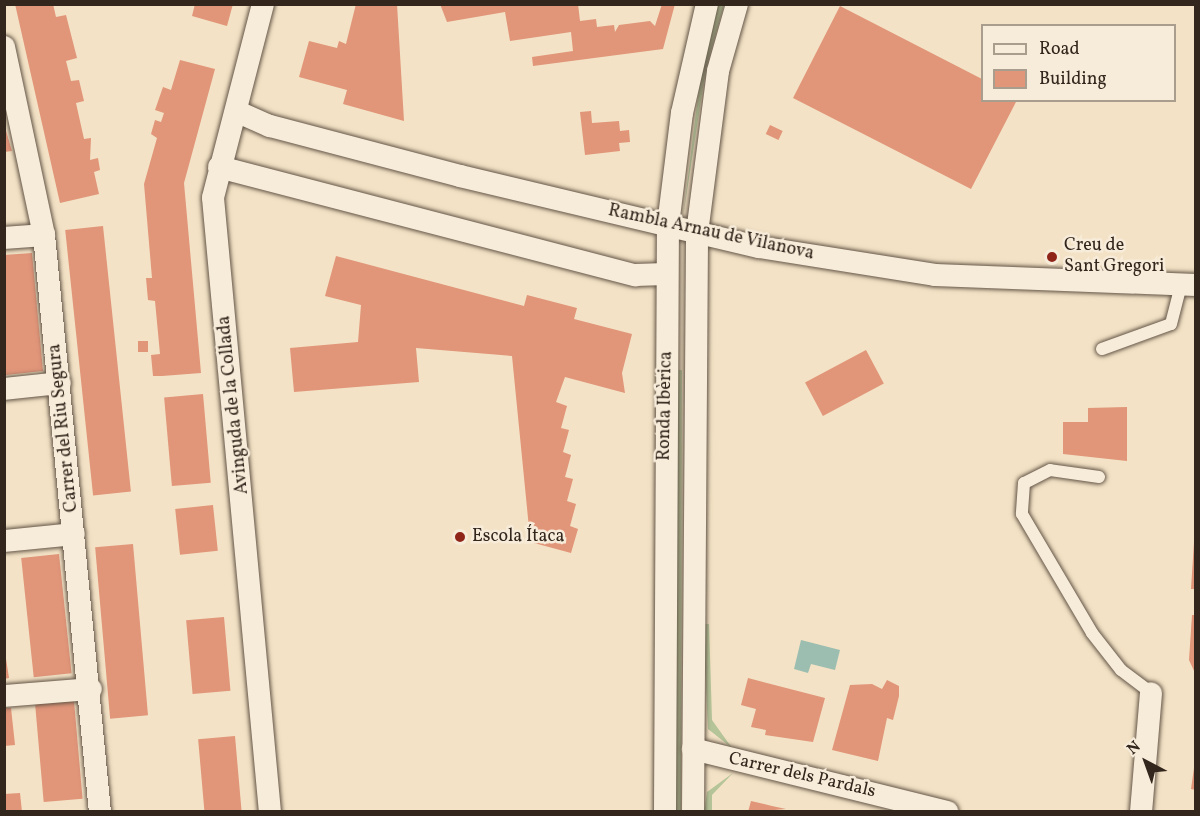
<!DOCTYPE html>
<html>
<head>
<meta charset="utf-8">
<style>
  body { margin:0 }
  #map { position:relative; width:1200px; height:816px; overflow:hidden; background:#f3e2c5; font-family:Vollkorn,serif }
  div>[style] { position:absolute }
  [style*='--x'] { left:calc(var(--x)*1px); top:calc(var(--y)*1px); width:calc(var(--w)*1px); rotate:calc(var(--a)*1deg) }
  .green>* { inset:0; background:#b5c499 }
  .water>* { inset:0; background:#9cbeb1 }
  .building>* { inset:0; background:#e19579; transform-origin:0 0 }
  .roads { filter:drop-shadow(0 0 2px #635547) drop-shadow(0 0 2px #635547) }
  .lane>* { height:12px; margin:-6px; padding:0 6px; transform-origin:6px; border-radius:6px; background:#f7ecd9 }
  .street>* { height:22px; margin:-11px; padding:0 11px; transform-origin:11px; border-radius:11px; background:#f7ecd9 }
  .dots>* { width:16px; height:16px; translate:-50% -50%; box-sizing:border-box; border:3px solid #f7ecd9; border-radius:50% }
  span { translate:-50% -50%; white-space:nowrap; text-align:center; line-height:1.15; -webkit-text-stroke:5px #f7ecd9; paint-order:stroke }
  .street-label { font-size:18px; color:#33261d }
  .poi-label { font-size:18px; color:#33261d }
  .left { translate:0 -50%; text-align:left }
  .frame { position:absolute; inset:0; border:6px solid #33261d; pointer-events:none }
  .legend { position:absolute; left:981px; top:24px; width:195px; height:78px; box-sizing:border-box; background:#f7ecd9; border:2px solid #a99d8e; margin:0; padding:8px 10px; list-style:none; font-size:18px; color:#33261d }
  .legend li { display:flex; align-items:center; gap:12px; height:30px }
  .legend b { width:30px; border:2px solid #a99d8e }
  .north { position:absolute; left:1116px; top:732px; width:60px; height:60px; -webkit-text-stroke:4px #f7ecd9; paint-order:stroke; rotate:319deg; font-size:16px; font-weight:700; line-height:24px; text-align:center; color:#33261d }
  .north::after { content:''; display:block; margin:auto; width:21px; height:27px; background:#33261d; clip-path:polygon(50% 0,100% 100%,50% 72%,0 100%) }
</style>
</head>
<body>
<div id="map">
  <div class="green">
    <i style="clip-path:polygon(718px 5px,724px 5px,706px 68px,683px 217px,701px 72px)"></i>
    <i style="clip-path:polygon(676px 370px,682px 370px,681px 811px,674px 812px)"></i>
    <i style="clip-path:polygon(703px 624px,709px 624px,712px 720px,732px 748px,708px 729px)"></i>
    <i style="clip-path:polygon(733px 773px,712px 795px,712px 811px,704px 812px,707px 792px)"></i>
  </div>
  <div class="water">
    <i style="clip-path:polygon(801px 640px,840px 650px,835px 670px,811px 664px,808px 673px,794px 669px)"></i>
  </div>
  <div class="building">
    <i style="clip-path:polygon(15px 4px,53px 4px,56px 17px,66px 15px,77px 58px,66px 61px,71px 81px,79px 80px,84px 101px,76px 103px,84px 139px,91px 138px,90px 160px,98px 158px,100px 170px,94px 172px,99px 194px,60px 203px)"></i>
    <i style="clip-path:polygon(195px 4px,233px 4px,227px 26px,192px 16px)"></i>
    <i style="clip-path:polygon(356px 4px,397px 4px,404px 121px,343px 104px,347px 90px,299px 77px,309px 41px,337px 48px,339px 41px,346px 44px)"></i>
    <i style="clip-path:polygon(440px 4px,578px 4px,580px 21px,596px 19px,597px 27px,614px 25px,615px 32px,619px 25px,650px 21px,655px 26px,662px 4px,675px 4px,663px 49px,533px 66px,532px 57px,573px 51px,571px 32px,510px 41px,505px 12px,447px 22px)"></i>
    <i style="clip-path:polygon(840px 6px,982px 79px,982px 100px,1017px 100px,971px 189px,793px 98px)"></i>
    <i style="clip-path:polygon(180px 60px,215px 69px,184px 183px,201px 373px,162px 376px,153px 376px,151px 355px,160px 354px,155px 301px,148px 300px,146px 278px,152px 278px,144px 184px,157px 138px,151px 134px,155px 120px,161px 122px,164px 113px,155px 110px,163px 87px,171px 90px)"></i>
    <i style="clip-path:polygon(591px 111px,592px 123px,619px 121px,620px 131px,629px 130px,630px 142px,619px 143px,620px 151px,585px 155px,580px 112px)"></i>
    <i style="clip-path:polygon(4px 124px,12px 151px,4px 152px)"></i>
    <i style="left:770px;top:125px;width:14px;height:10px;rotate:25deg"></i>
    <i style="left:103px;top:226px;width:267px;height:38px;rotate:84deg"></i>
    <i style="clip-path:polygon(32px 253px,43px 371px,6px 375px,4px 255px)"></i>
    <i style="clip-path:polygon(336px 256px,524px 306px,527px 295px,577px 308px,574px 319px,632px 334px,622px 373px,625px 393px,565px 377px,556px 402px,567px 406px,561px 428px,569px 430px,563px 452px,571px 455px,565px 477px,573px 479px,567px 501px,576px 504px,570px 526px,578px 529px,571px 553px,534px 543px,537px 530px,529px 528px,512px 356px,416px 348px,419px 382px,294px 392px,290px 348px,358px 342px,361px 305px,325px 296px)"></i>
    <i style="left:138px;top:341px;width:10px;height:11px"></i>
    <i style="left:866px;top:350px;width:38px;height:69px;rotate:62deg"></i>
    <i style="left:203px;top:394px;width:89px;height:39px;rotate:85deg"></i>
    <i style="clip-path:polygon(1127px 407px,1127px 461px,1063px 454px,1063px 422px,1088px 422px,1088px 408px)"></i>
    <i style="left:213px;top:505px;width:46px;height:38px;rotate:84deg"></i>
    <i style="clip-path:polygon(1194px 542px,1196px 542px,1196px 589px,1191px 589px)"></i>
    <i style="left:133px;top:544px;width:172px;height:38px;rotate:85deg"></i>
    <i style="left:59px;top:554px;width:120px;height:38px;rotate:84deg"></i>
    <i style="clip-path:polygon(1192px 615px,1196px 615px,1196px 675px,1189px 660px)"></i>
    <i style="left:224px;top:617px;width:74px;height:38px;rotate:85deg"></i>
    <i style="clip-path:polygon(4px 646px,9px 678px,4px 679px)"></i>
    <i style="clip-path:polygon(748px 678px,825px 698px,813px 742px,765px 735px,766px 730px,751px 727px,756px 709px,741px 705px)"></i>
    <i style="clip-path:polygon(887px 680px,899px 686px,899px 696px,893px 720px,887px 718px,878px 761px,832px 750px,850px 685px,872px 684px,882px 689px)"></i>
    <i style="left:74px;top:701px;width:98px;height:39px;rotate:85deg"></i>
    <i style="clip-path:polygon(4px 708px,11px 708px,15px 745px,4px 746px)"></i>
    <i style="left:235px;top:736px;width:76px;height:37px;rotate:85deg"></i>
    <i style="clip-path:polygon(1194px 768px,1196px 768px,1196px 790px,1191px 789px)"></i>
    <i style="clip-path:polygon(20px 793px,22px 812px,4px 812px,4px 794px)"></i>
    <i style="clip-path:polygon(751px 801px,772px 806px,786px 809px,748px 812px)"></i>
  </div>
  <div class="roads">
    <div class="lane">
      <i style="--x:1102;--y:349;--w:73;--a:-19.9"></i>
      <i style="--x:1171;--y:324;--w:40;--a:-75.6"></i>
      <i style="--x:1099;--y:477;--w:49;--a:-171.9"></i>
      <i style="--x:1050;--y:470;--w:29;--a:153"></i>
      <i style="--x:1024;--y:483;--w:31;--a:94"></i>
      <i style="--x:1022;--y:514;--w:138;--a:59.5"></i>
      <i style="--x:1092;--y:633;--w:47;--a:51.9"></i>
      <i style="--x:1121;--y:670;--w:38;--a:37"></i>
    </div>
    <div class="street">
      <i style="--x:263;--y:4;--w:200;--a:104.5"></i>
      <i style="--x:213;--y:198;--w:617;--a:84.7"></i>
      <i style="--x:4;--y:47;--w:192;--a:78"></i>
      <i style="--x:44;--y:235;--w:580;--a:84.46"></i>
      <i style="--x:238;--y:112;--w:35;--a:24"></i>
      <i style="--x:270;--y:126;--w:196;--a:14.7"></i>
      <i style="--x:460;--y:176;--w:307;--a:13.4"></i>
      <i style="--x:759;--y:247;--w:178;--a:9"></i>
      <i style="--x:935;--y:275;--w:261;--a:2.2"></i>
      <i style="--x:219;--y:167;--w:430;--a:14.6"></i>
      <i style="--x:635;--y:275;--w:31;--a:-2"></i>
      <i style="--x:4;--y:238;--w:40;--a:-4.3"></i>
      <i style="--x:4;--y:389;--w:56;--a:-6.1"></i>
      <i style="--x:4;--y:541;--w:70;--a:-5.7"></i>
      <i style="--x:4;--y:696;--w:87;--a:-4.6"></i>
      <i style="--x:693;--y:749;--w:262;--a:13.9"></i>
      <i style="--x:665;--y:812;--w:587;--a:-89.71"></i>
      <i style="--x:668;--y:225;--w:113;--a:-82.9"></i>
      <i style="--x:682;--y:113;--w:112;--a:-77.1"></i>
      <i style="--x:693;--y:812;--w:579;--a:-89.6"></i>
      <i style="--x:697;--y:233;--w:163;--a:-82.6"></i>
      <i style="--x:718;--y:71;--w:70;--a:-74.2"></i>
      <i style="--x:1141;--y:812;--w:119;--a:-85.2"></i>
    </div>
  </div>
  <div class="dots">
    <i style="left:1052px;top:257px;background:#8f2418"></i>
    <i style="left:460px;top:537px;background:#8f2418"></i>
  </div>
  <div class="street-label">
    <span style="left:711px;top:233px;rotate:12deg">Rambla Arnau de Vilanova</span>
    <span style="left:234px;top:405px;rotate:-96deg">Avinguda de la Collada</span>
    <span style="left:666px;top:406px;rotate:-89deg">Ronda Ibèrica</span>
    <span style="left:64px;top:428px;rotate:-96deg">Carrer del Riu Segura</span>
    <span style="left:802px;top:776px;rotate:13deg">Carrer dels Pardals</span>
  </div>
  <div class="poi-label">
    <span class="left" style="left:1064px;top:257px">Creu de<br>Sant Gregori</span>
    <span class="left" style="left:472px;top:537px">Escola Ítaca</span>
  </div>
  <div class="frame"></div>
  <ul class="legend">
  <li><b style="height:8px;background:#f7ecd9"></b>Road</li>
  <li><b style="height:16px;background:#e19579"></b>Building</li>
  </ul>
  <div class="north">N</div>
</div>
</body>
</html>
